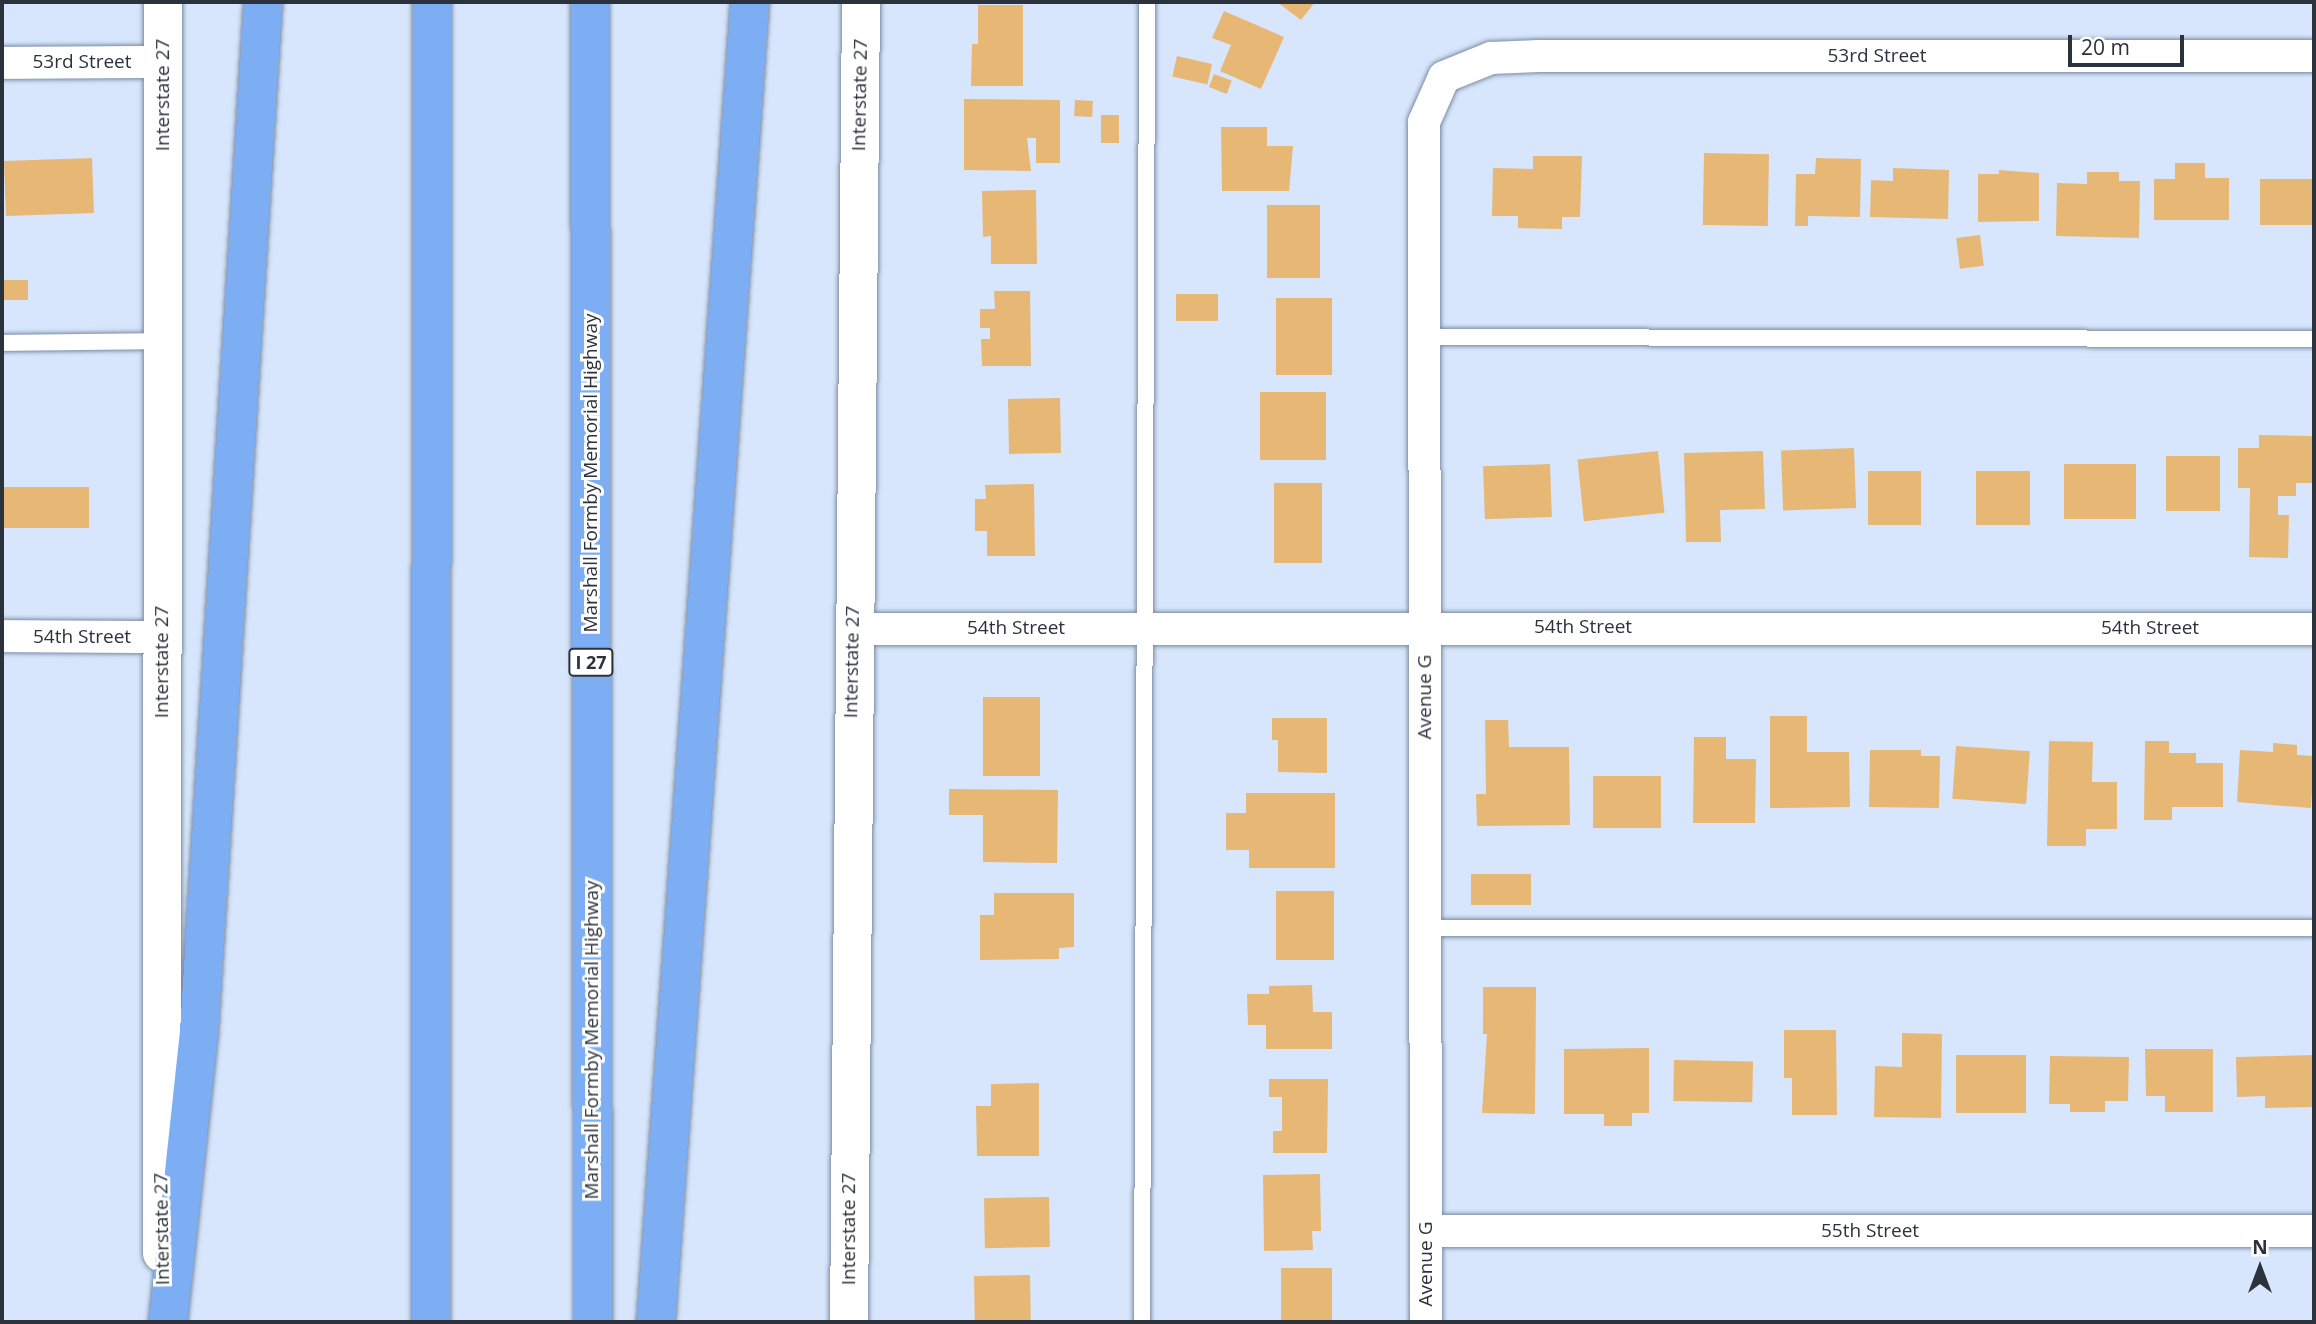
<!DOCTYPE html>
<html>
<head>
<meta charset="utf-8">
<style>
  body { margin:0 }
  #map { position:relative; width:2316px; height:1324px; overflow:hidden; background:#d7e6fc; font-family:"Open Sans",sans-serif }
  div>[style] { position:absolute }
  [style*='--x'] { left:calc(var(--x)*1px); top:calc(var(--y)*1px); width:calc(var(--w)*1px); rotate:calc(var(--a)*1deg) }
  .building>* { inset:0; background:#e7b775; transform-origin:0 0 }
  .roads { filter:drop-shadow(0 0 2px #7b8ca5) drop-shadow(0 0 2px #7b8ca5) }
  .lane>* { height:16px; margin:-8px; padding:0 8px; transform-origin:8px; border-radius:8px; background:#fff }
  .street>* { height:32px; margin:-16px; padding:0 16px; transform-origin:16px; border-radius:16px; background:#fff }
  .secondary>* { height:38px; margin:-19px; padding:0 19px; transform-origin:19px; border-radius:19px; background:#fff }
  .highway>* { height:38px; margin:-19px; padding:0 19px; transform-origin:19px; border-radius:19px; background:#7dadf2 }
  span { translate:-50% -50%; white-space:nowrap; text-align:center; line-height:1.15; -webkit-text-stroke:6px #fff; paint-order:stroke }
  .shield-label span { padding:2px 5px; background:#fff; border:2px solid; border-radius:5px; -webkit-text-stroke-width:0 }
  .shield-label { font-size:18px; color:#2b323c; font-weight:700 }
  .street-label { font-size:19px; color:#2b323c }
  .frame { position:absolute; inset:0; border:4px solid #2b323c; pointer-events:none }
  .north { position:absolute; left:2225px; top:1233px; width:70px; height:70px; -webkit-text-stroke:5px #fff; paint-order:stroke; rotate:0deg; font-size:19px; font-weight:700; line-height:28px; text-align:center; color:#2b323c }
  .north::after { content:''; display:block; margin:auto; width:24px; height:32px; background:#2b323c; clip-path:polygon(50% 0,100% 100%,50% 72%,0 100%) }
  .scale { position:absolute; left:2068px; top:35px; width:116px; height:32px; box-sizing:border-box; border:4px solid #2b323c; border-top:0; padding-left:9px; font-size:21px; line-height:24px; white-space:nowrap; color:#2b323c; -webkit-text-stroke:5px #fff; paint-order:stroke }
</style>
</head>
<body>
<div id="map">
  <div class="building">
    <i style="clip-path:polygon(1277px 2px,1315px 2px,1301px 20px)"></i>
    <i style="clip-path:polygon(978px 5px,1023px 5px,1023px 86px,971px 86px,972px 44px,978px 44px)"></i>
    <i style="clip-path:polygon(1224px 11px,1284px 37px,1261px 89px,1220px 71px,1231px 45px,1212px 38px)"></i>
    <i style="left:1177px;top:56px;width:36px;height:21px;rotate:13deg"></i>
    <i style="left:1214px;top:74px;width:19px;height:14px;rotate:21deg"></i>
    <i style="clip-path:polygon(964px 99px,1060px 100px,1060px 163px,1036px 163px,1036px 138px,1027px 138px,1031px 171px,964px 170px)"></i>
    <i style="left:1075px;top:100px;width:18px;height:16px;rotate:3deg"></i>
    <i style="left:1101px;top:115px;width:18px;height:28px"></i>
    <i style="clip-path:polygon(1221px 127px,1267px 127px,1267px 146px,1293px 146px,1289px 191px,1222px 191px)"></i>
    <i style="left:1704px;top:153px;width:65px;height:72px;rotate:1deg"></i>
    <i style="clip-path:polygon(1533px 156px,1582px 156px,1580px 217px,1562px 217px,1562px 229px,1518px 228px,1518px 216px,1492px 216px,1493px 168px,1533px 169px)"></i>
    <i style="left:92px;top:158px;width:55px;height:88px;rotate:88deg"></i>
    <i style="clip-path:polygon(1816px 158px,1861px 159px,1860px 217px,1808px 216px,1808px 226px,1795px 226px,1796px 174px,1815px 174px)"></i>
    <i style="clip-path:polygon(2175px 163px,2205px 163px,2205px 178px,2229px 178px,2229px 220px,2154px 220px,2154px 179px,2175px 179px)"></i>
    <i style="clip-path:polygon(1893px 168px,1949px 170px,1948px 219px,1870px 217px,1871px 180px,1893px 181px)"></i>
    <i style="clip-path:polygon(1999px 170px,2039px 173px,2039px 221px,1978px 222px,1978px 174px,1999px 174px)"></i>
    <i style="clip-path:polygon(2087px 172px,2119px 172px,2119px 181px,2140px 181px,2139px 238px,2056px 236px,2057px 183px,2087px 184px)"></i>
    <i style="left:2260px;top:179px;width:54px;height:46px"></i>
    <i style="clip-path:polygon(1036px 190px,1037px 264px,991px 264px,991px 236px,983px 237px,982px 191px)"></i>
    <i style="left:1267px;top:205px;width:53px;height:73px"></i>
    <i style="left:1980px;top:235px;width:31px;height:24px;rotate:83deg"></i>
    <i style="left:3px;top:280px;width:25px;height:20px"></i>
    <i style="clip-path:polygon(994px 291px,1030px 291px,1031px 366px,982px 366px,981px 339px,990px 339px,990px 328px,980px 328px,980px 309px,995px 309px)"></i>
    <i style="left:1176px;top:294px;width:42px;height:27px"></i>
    <i style="left:1276px;top:298px;width:56px;height:77px"></i>
    <i style="left:1260px;top:392px;width:66px;height:68px"></i>
    <i style="left:1060px;top:398px;width:55px;height:52px;rotate:89deg"></i>
    <i style="clip-path:polygon(2259px 435px,2314px 436px,2314px 483px,2296px 483px,2296px 496px,2278px 496px,2278px 515px,2289px 515px,2288px 558px,2249px 557px,2250px 488px,2238px 488px,2238px 448px,2259px 448px)"></i>
    <i style="left:1854px;top:448px;width:60px;height:73px;rotate:88deg"></i>
    <i style="left:1658px;top:451px;width:62px;height:81px;rotate:84deg"></i>
    <i style="clip-path:polygon(1763px 451px,1765px 509px,1720px 510px,1721px 542px,1686px 542px,1684px 453px)"></i>
    <i style="left:2220px;top:456px;width:55px;height:54px;rotate:90deg"></i>
    <i style="left:1550px;top:464px;width:53px;height:67px;rotate:88deg"></i>
    <i style="left:2064px;top:464px;width:72px;height:55px"></i>
    <i style="left:1921px;top:471px;width:54px;height:53px;rotate:90deg"></i>
    <i style="left:1976px;top:471px;width:54px;height:54px"></i>
    <i style="left:1274px;top:483px;width:48px;height:80px"></i>
    <i style="clip-path:polygon(1034px 484px,1035px 556px,987px 556px,987px 531px,975px 531px,975px 499px,986px 499px,985px 485px)"></i>
    <i style="left:3px;top:487px;width:86px;height:41px"></i>
    <i style="left:983px;top:697px;width:57px;height:79px"></i>
    <i style="clip-path:polygon(1770px 716px,1807px 716px,1807px 752px,1849px 752px,1850px 807px,1770px 808px)"></i>
    <i style="clip-path:polygon(1272px 718px,1327px 718px,1327px 773px,1278px 772px,1278px 740px,1272px 740px)"></i>
    <i style="clip-path:polygon(1485px 720px,1508px 720px,1509px 747px,1569px 747px,1570px 825px,1477px 826px,1476px 794px,1486px 794px)"></i>
    <i style="clip-path:polygon(1694px 737px,1726px 737px,1726px 759px,1756px 759px,1755px 823px,1693px 823px)"></i>
    <i style="clip-path:polygon(2049px 741px,2093px 742px,2092px 782px,2117px 782px,2117px 829px,2086px 829px,2086px 846px,2047px 846px)"></i>
    <i style="clip-path:polygon(2145px 741px,2169px 741px,2169px 753px,2196px 753px,2196px 763px,2223px 763px,2223px 807px,2172px 807px,2172px 820px,2144px 820px)"></i>
    <i style="clip-path:polygon(2273px 743px,2297px 745px,2297px 755px,2314px 756px,2311px 808px,2237px 802px,2240px 750px,2273px 752px)"></i>
    <i style="left:1956px;top:746px;width:74px;height:53px;rotate:4deg"></i>
    <i style="clip-path:polygon(1870px 750px,1921px 750px,1921px 756px,1940px 756px,1939px 808px,1869px 807px)"></i>
    <i style="left:1661px;top:776px;width:52px;height:68px;rotate:90deg"></i>
    <i style="clip-path:polygon(949px 789px,1058px 790px,1057px 863px,983px 862px,983px 815px,949px 815px)"></i>
    <i style="clip-path:polygon(1246px 793px,1335px 793px,1335px 868px,1249px 868px,1249px 850px,1226px 850px,1226px 813px,1246px 813px)"></i>
    <i style="left:1531px;top:874px;width:31px;height:60px;rotate:90deg"></i>
    <i style="left:1334px;top:891px;width:69px;height:58px;rotate:90deg"></i>
    <i style="clip-path:polygon(994px 893px,1074px 893px,1074px 947px,1059px 948px,1059px 959px,980px 960px,980px 915px,994px 915px)"></i>
    <i style="clip-path:polygon(1312px 985px,1313px 1012px,1332px 1012px,1332px 1049px,1266px 1049px,1266px 1025px,1248px 1025px,1247px 994px,1269px 994px,1269px 986px)"></i>
    <i style="clip-path:polygon(1483px 987px,1536px 987px,1535px 1114px,1482px 1113px,1487px 1034px,1483px 1034px)"></i>
    <i style="clip-path:polygon(1784px 1030px,1836px 1030px,1837px 1115px,1792px 1115px,1792px 1078px,1784px 1078px)"></i>
    <i style="clip-path:polygon(1902px 1033px,1942px 1034px,1941px 1118px,1874px 1117px,1875px 1066px,1902px 1067px)"></i>
    <i style="clip-path:polygon(1649px 1048px,1649px 1113px,1632px 1113px,1632px 1126px,1604px 1126px,1604px 1114px,1564px 1114px,1564px 1049px)"></i>
    <i style="clip-path:polygon(2145px 1049px,2213px 1049px,2213px 1112px,2165px 1112px,2165px 1096px,2146px 1096px)"></i>
    <i style="left:1956px;top:1055px;width:70px;height:58px"></i>
    <i style="clip-path:polygon(2314px 1055px,2314px 1107px,2265px 1108px,2265px 1096px,2237px 1097px,2236px 1057px)"></i>
    <i style="clip-path:polygon(2050px 1056px,2129px 1057px,2128px 1101px,2105px 1101px,2105px 1112px,2070px 1112px,2070px 1104px,2049px 1104px)"></i>
    <i style="left:1674px;top:1060px;width:79px;height:41px;rotate:1deg"></i>
    <i style="clip-path:polygon(1269px 1079px,1328px 1079px,1327px 1153px,1273px 1153px,1273px 1131px,1282px 1131px,1282px 1097px,1269px 1097px)"></i>
    <i style="clip-path:polygon(1039px 1083px,1039px 1156px,977px 1156px,976px 1106px,991px 1106px,991px 1084px)"></i>
    <i style="clip-path:polygon(1320px 1174px,1321px 1231px,1312px 1231px,1313px 1250px,1264px 1251px,1263px 1175px)"></i>
    <i style="left:1049px;top:1197px;width:50px;height:65px;rotate:89deg"></i>
    <i style="left:1332px;top:1268px;width:54px;height:51px;rotate:90deg"></i>
    <i style="left:1030px;top:1275px;width:47px;height:56px;rotate:89deg"></i>
  </div>
  <div class="roads">
    <div class="lane">
      <i style="--x:1425;--y:337;--w:889;--a:0.13"></i>
      <i style="--x:2;--y:343;--w:160;--a:-0.7"></i>
      <i style="--x:1426;--y:928;--w:888;--a:0"></i>
      <i style="--x:1142;--y:1322;--w:1320;--a:-89.78"></i>
    </div>
    <div class="street">
      <i style="--x:2;--y:63;--w:161;--a:-0.4"></i>
      <i style="--x:852;--y:629;--w:1462;--a:0"></i>
      <i style="--x:2;--y:636;--w:160;--a:0.4"></i>
      <i style="--x:1426;--y:1231;--w:888;--a:0"></i>
      <i style="--x:1426;--y:1322;--w:1200;--a:-90.1"></i>
      <i style="--x:1424;--y:122;--w:49;--a:-66"></i>
      <i style="--x:1444;--y:77;--w:51;--a:-22"></i>
      <i style="--x:1491;--y:58;--w:48;--a:-2.4"></i>
      <i style="--x:1539;--y:56;--w:775;--a:0"></i>
    </div>
    <div class="secondary">
      <i style="--x:162;--y:1253;--w:1251;--a:-89.95"></i>
      <i style="--x:849;--y:1322;--w:1320;--a:-89.48"></i>
    </div>
    <div class="highway">
      <i style="--x:590;--y:2;--w:1320;--a:89.87"></i>
      <i style="--x:168;--y:1322;--w:292;--a:-83.9"></i>
      <i style="--x:199;--y:1032;--w:1032;--a:-86.44"></i>
      <i style="--x:431;--y:1322;--w:1320;--a:-89.96"></i>
      <i style="--x:656;--y:1322;--w:1323;--a:-85.93"></i>
    </div>
  </div>
  <div class="shield-label">
    <span style="left:591px;top:662px">I 27</span>
  </div>
  <div class="street-label">
    <span style="left:1877px;top:56px">53rd Street</span>
    <span style="left:82px;top:62px">53rd Street</span>
    <span style="left:163px;top:95px;rotate:-90deg">Interstate 27</span>
    <span style="left:860px;top:95px;rotate:-89deg">Interstate 27</span>
    <span style="left:591px;top:473px;rotate:-90deg">Marshall Formby Memorial Highway</span>
    <span style="left:1583px;top:627px">54th Street</span>
    <span style="left:1016px;top:628px">54th Street</span>
    <span style="left:2150px;top:628px">54th Street</span>
    <span style="left:82px;top:637px">54th Street</span>
    <span style="left:162px;top:662px;rotate:-90deg">Interstate 27</span>
    <span style="left:852px;top:662px;rotate:-89deg">Interstate 27</span>
    <span style="left:1425px;top:697px;rotate:-90deg">Avenue G</span>
    <span style="left:592px;top:1040px;rotate:-90deg">Marshall Formby Memorial Highway</span>
    <span style="left:162px;top:1229px;rotate:-91deg">Interstate 27</span>
    <span style="left:849px;top:1229px;rotate:-90deg">Interstate 27</span>
    <span style="left:1870px;top:1231px">55th Street</span>
    <span style="left:1426px;top:1264px;rotate:-90deg">Avenue G</span>
  </div>
  <div class="frame"></div>
  <div class="north">N</div>
  <div class="scale">20 m</div>
</div>
</body>
</html>
